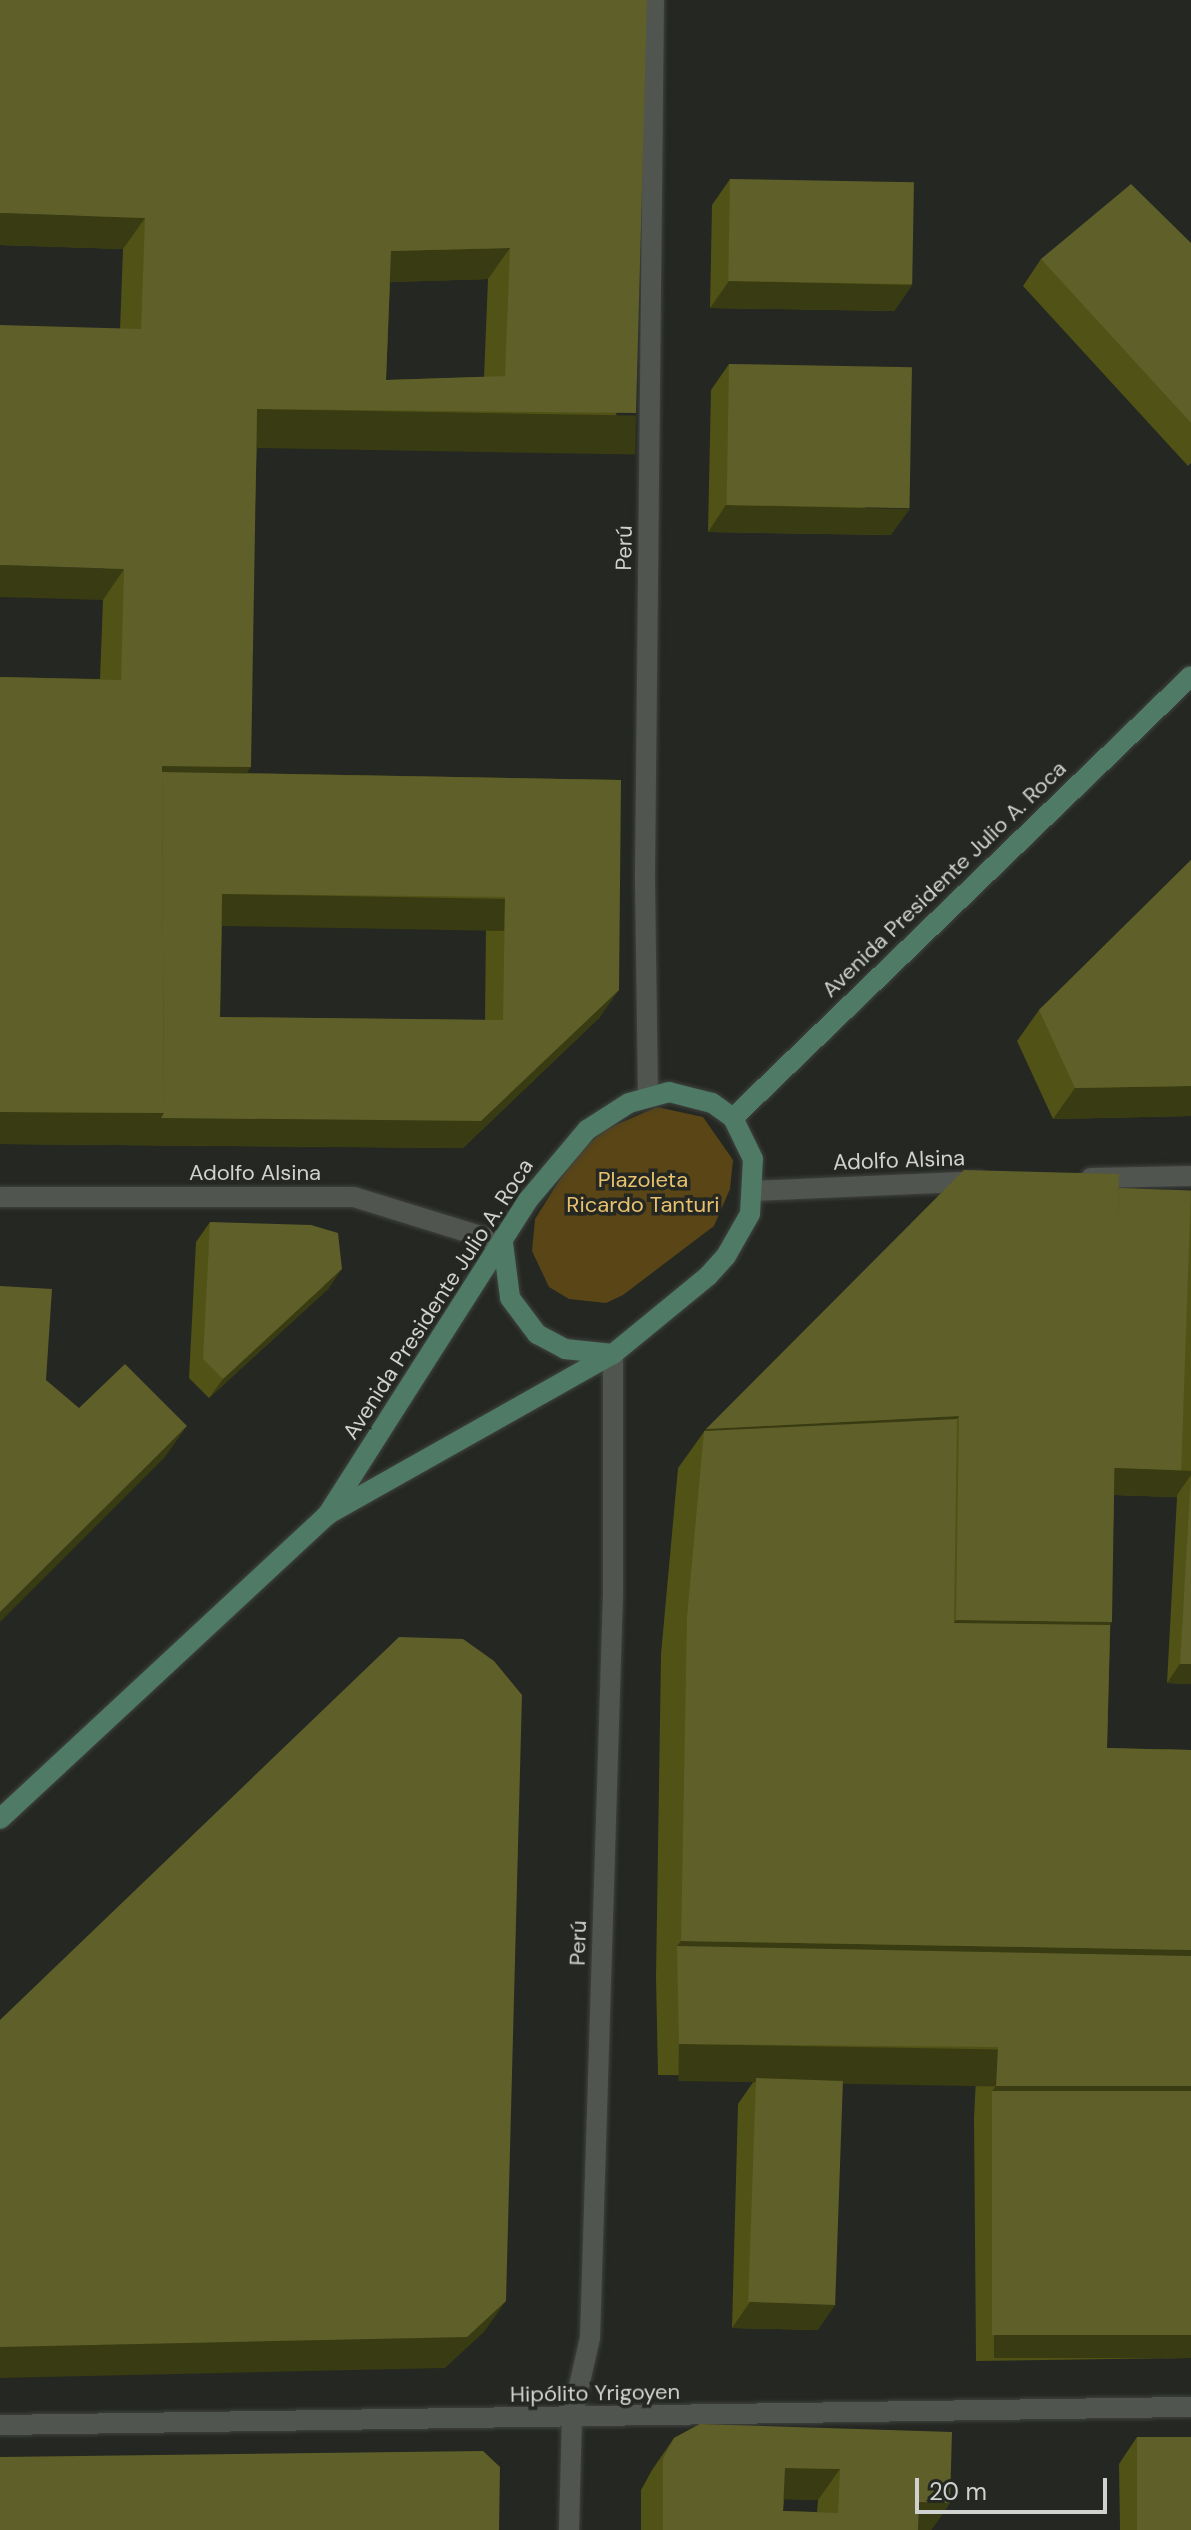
<!DOCTYPE html>
<html>
<head>
<meta charset="utf-8">
<style>
  body { margin:0 }
  #map { position:relative; width:1191px; height:2530px; overflow:hidden; background:#242722; font-family:"DM Sans",sans-serif }
  div>[style] { position:absolute }
  [style*='--x'] { left:calc(var(--x)*1px); top:calc(var(--y)*1px); width:calc(var(--w)*1px); rotate:calc(var(--a)*1deg) }
  .green>* { inset:0; background:#594516 }
  .roads { filter:drop-shadow(0 0 2px #40423f) drop-shadow(0 0 2px #40423f) }
  .street>* { height:20px; margin:-10px; padding:0 10px; transform-origin:10px; border-radius:10px; background:#515550 }
  .secondary>* { height:20px; margin:-10px; padding:0 10px; transform-origin:10px; border-radius:10px; background:#4e7a66 }
  .wall>* { inset:0; background:#515215 }
  .shaded-wall>* { inset:0; background:#393b12; transform-origin:0 0 }
  .building>* { inset:0; background:#5e5f29; transform-origin:0 0 }
  span { translate:-50% -50%; white-space:nowrap; text-align:center; line-height:1.15; -webkit-text-stroke:7px #242722; paint-order:stroke }
  .street-label { font-size:22px; color:#d0d2cf }
  .park-label { font-size:22px; color:#e7c16d }
  .scale { position:absolute; left:915px; top:2478px; width:192px; height:36px; box-sizing:border-box; border:4px solid #d0d2cf; border-top:0; padding-left:10px; font-size:24px; line-height:28px; white-space:nowrap; color:#d0d2cf; -webkit-text-stroke:6px #242722; paint-order:stroke }
</style>
</head>
<body>
<div id="map">
  <div class="green">
    <i style="clip-path:polygon(657px 1107px,703px 1117px,733px 1160px,730px 1189px,714px 1226px,623px 1295px,606px 1303px,569px 1299px,549px 1287px,532px 1251px,535px 1219px,574px 1157px,604px 1130px)"></i>
  </div>
  <div class="roads">
    <div class="street">
      <i style="--x:648;--y:1096;--w:224;--a:-90.8"></i>
      <i style="--x:645;--y:872;--w:872;--a:-89.41"></i>
      <i style="--x:1091;--y:1178;--w:100;--a:-1.1"></i>
      <i style="--x:753;--y:1191;--w:226;--a:-2.5"></i>
      <i style="--x:0;--y:1197;--w:354;--a:0"></i>
      <i style="--x:354;--y:1197;--w:156;--a:17.2"></i>
      <i style="--x:0;--y:2425;--w:1191;--a:-0.87"></i>
      <i style="--x:569;--y:2530;--w:113;--a:-88.5"></i>
      <i style="--x:572;--y:2417;--w:81;--a:-77.2"></i>
      <i style="--x:590;--y:2338;--w:743;--a:-88.23"></i>
      <i style="--x:613;--y:1595;--w:241;--a:-90"></i>
    </div>
    <div class="secondary">
      <i style="--x:733;--y:1118;--w:636;--a:-43.98"></i>
      <i style="--x:503;--y:1243;--w:55;--a:82.7"></i>
      <i style="--x:510;--y:1298;--w:45;--a:53.1"></i>
      <i style="--x:537;--y:1334;--w:32;--a:28"></i>
      <i style="--x:565;--y:1349;--w:48;--a:5.9"></i>
      <i style="--x:0;--y:1819;--w:446;--a:-42.9"></i>
      <i style="--x:327;--y:1515;--w:328;--a:-29.4"></i>
      <i style="--x:613;--y:1354;--w:123;--a:-39.4"></i>
      <i style="--x:708;--y:1276;--w:27;--a:-48"></i>
      <i style="--x:726;--y:1256;--w:48;--a:-60.3"></i>
      <i style="--x:750;--y:1214;--w:55;--a:-86.9"></i>
      <i style="--x:753;--y:1159;--w:46;--a:-116"></i>
      <i style="--x:733;--y:1118;--w:26;--a:-144"></i>
      <i style="--x:712;--y:1103;--w:44;--a:-165.7"></i>
      <i style="--x:669;--y:1092;--w:41;--a:164.6"></i>
      <i style="--x:629;--y:1103;--w:50;--a:147.3"></i>
      <i style="--x:587;--y:1130;--w:92;--a:130.1"></i>
      <i style="--x:528;--y:1200;--w:374;--a:122.5"></i>
    </div>
  </div>
  <div class="wall">
    <i style="clip-path:polygon(evenodd,647px 0,614px 445px,257px 441px,247px 773px,621px 780px,600px 1017px,463px 1148px,0 1144px,0 677px,100px 679px,103px 600px,120px 329px,123px 249px,0 245px,647px 0,488px 279px,484px 377px,386px 380px,390px 282px,488px 279px,647px 0,222px 920px,486px 923px,485px 1020px,220px 1017px,222px 920px)"></i>
    <i style="clip-path:polygon(730px 179px,912px 285px,894px 311px,710px 308px,712px 205px)"></i>
    <i style="clip-path:polygon(1191px 243px,1191px 463px,1188px 466px,1023px 286px,1041px 259px)"></i>
    <i style="clip-path:polygon(729px 364px,891px 535px,708px 532px,711px 390px)"></i>
    <i style="clip-path:polygon(1191px 860px,1191px 1116px,1053px 1119px,1017px 1041px,1039px 1010px)"></i>
    <i style="clip-path:polygon(1119px 1188px,1191px 1191px,1191px 1684px,1167px 1683px,1177px 1497px,1114px 1495px,1107px 1748px,1191px 1750px,1191px 2358px,976px 2361px,974px 2118px,976px 2078px,658px 2075px,656px 1977px,661px 1654px,678px 1468px,706px 1429px)"></i>
    <i style="clip-path:polygon(210px 1222px,329px 1288px,209px 1398px,189px 1378px,196px 1242px)"></i>
    <i style="clip-path:polygon(756px 2078px,818px 2330px,732px 2328px,738px 2104px)"></i>
    <i style="clip-path:polygon(evenodd,700px 2424px,950px 2503px,931px 2530px,641px 2530px,641px 2490px,652px 2470px,674px 2438px,700px 2424px,784px 2499px,818px 2500px,817px 2512px,783px 2511px,784px 2499px)"></i>
    <i style="clip-path:polygon(1137px 2437px,1191px 2530px,1120px 2530px,1119px 2464px)"></i>
  </div>
  <div class="shaded-wall">
    <i style="clip-path:polygon(0 213px,145px 218px,123px 249px,0 245px)"></i>
    <i style="clip-path:polygon(510px 248px,488px 279px,369px 283px,391px 251px)"></i>
    <i style="clip-path:polygon(729px 281px,912px 285px,894px 311px,710px 308px)"></i>
    <i style="left:257px;top:409px;width:379px;height:39px;rotate:1deg"></i>
    <i style="clip-path:polygon(726px 505px,910px 509px,891px 535px,708px 532px)"></i>
    <i style="clip-path:polygon(0 565px,124px 569px,103px 600px,0 597px)"></i>
    <i style="clip-path:polygon(162px 766px,251px 767px,229px 799px,159px 798px)"></i>
    <i style="left:222px;top:894px;width:283px;height:32px;rotate:1deg"></i>
    <i style="clip-path:polygon(619px 990px,600px 1017px,463px 1148px,0 1144px,0 1112px,164px 1113px)"></i>
    <i style="clip-path:polygon(1191px 1086px,1191px 1116px,1053px 1119px,1075px 1088px)"></i>
    <i style="clip-path:polygon(342px 1269px,329px 1288px,209px 1398px,223px 1379px)"></i>
    <i style="clip-path:polygon(959px 1416px,931px 1456px,704px 1431px,678px 1468px,706px 1429px)"></i>
    <i style="clip-path:polygon(187px 1426px,165px 1457px,0 1622px,0 1612px)"></i>
    <i style="clip-path:polygon(1104px 1467px,1191px 1471px,1191px 1498px,1191px 1475px,1177px 1495px,1177px 1497px,1086px 1494px)"></i>
    <i style="clip-path:polygon(956px 1620px,1112px 1622px,1084px 1662px,928px 1660px)"></i>
    <i style="clip-path:polygon(1180px 1664px,1191px 1664px,1191px 1684px,1167px 1683px)"></i>
    <i style="clip-path:polygon(681px 1941px,1191px 1950px,1191px 1988px,677px 1946px)"></i>
    <i style="left:679px;top:2044px;width:319px;height:37px;rotate:1deg"></i>
    <i style="clip-path:polygon(996px 2086px,1191px 2086px,1191px 2118px,992px 2091px)"></i>
    <i style="clip-path:polygon(506px 2301px,484px 2332px,445px 2368px,0 2378px,0 2347px)"></i>
    <i style="clip-path:polygon(750px 2302px,836px 2304px,818px 2330px,732px 2328px)"></i>
    <i style="left:1191px;top:2332px;width:26px;height:197px;rotate:90deg"></i>
    <i style="clip-path:polygon(785px 2468px,840px 2469px,818px 2500px,763px 2499px)"></i>
    <i style="clip-path:polygon(919px 2502px,950px 2503px,931px 2530px,899px 2530px)"></i>
  </div>
  <div class="building">
    <i style="clip-path:polygon(evenodd,0 0,647px 0,636px 413px,257px 409px,251px 767px,162px 766px,164px 1113px,0 1112px,0 677px,121px 680px,124px 569px,0 565px,0 325px,141px 329px,145px 218px,0 213px,0 0,510px 248px,505px 376px,386px 380px,391px 251px,510px 248px)"></i>
    <i style="left:730px;top:179px;width:184px;height:102px;rotate:1deg"></i>
    <i style="clip-path:polygon(1131px 184px,1191px 243px,1191px 423px,1041px 259px)"></i>
    <i style="left:729px;top:364px;width:183px;height:141px;rotate:1deg"></i>
    <i style="clip-path:polygon(evenodd,162px 772px,621px 780px,619px 990px,481px 1121px,161px 1118px,164px 1113px,162px 772px,222px 894px,505px 897px,503px 1020px,220px 1017px,222px 894px)"></i>
    <i style="clip-path:polygon(1191px 860px,1191px 1086px,1075px 1088px,1039px 1010px)"></i>
    <i style="clip-path:polygon(964px 1170px,1119px 1174px,1112px 1622px,956px 1620px,959px 1416px,706px 1429px)"></i>
    <i style="left:1119px;top:1188px;width:72px;height:280px;rotate:2deg"></i>
    <i style="clip-path:polygon(210px 1222px,311px 1225px,338px 1233px,342px 1269px,223px 1379px,203px 1359px)"></i>
    <i style="clip-path:polygon(0 1286px,52px 1289px,46px 1380px,79px 1408px,125px 1364px,187px 1426px,0 1612px)"></i>
    <i style="clip-path:polygon(957px 1419px,954px 1623px,1110px 1625px,1107px 1748px,1191px 1750px,1191px 1950px,681px 1941px,687px 1617px,704px 1431px)"></i>
    <i style="clip-path:polygon(1191px 1475px,1191px 1664px,1180px 1664px)"></i>
    <i style="clip-path:polygon(399px 1637px,463px 1639px,494px 1661px,522px 1695px,506px 2301px,467px 2337px,0 2347px,0 2020px)"></i>
    <i style="clip-path:polygon(677px 1946px,1191px 1956px,1191px 2086px,996px 2086px,998px 2047px,679px 2044px)"></i>
    <i style="left:756px;top:2078px;width:87px;height:224px;rotate:2deg"></i>
    <i style="left:992px;top:2091px;width:199px;height:244px"></i>
    <i style="clip-path:polygon(evenodd,700px 2424px,952px 2432px,950px 2503px,919px 2502px,918px 2530px,663px 2530px,663px 2459px,674px 2438px,700px 2424px,785px 2468px,840px 2469px,838px 2513px,783px 2511px,785px 2468px)"></i>
    <i style="left:1137px;top:2437px;width:54px;height:93px"></i>
    <i style="clip-path:polygon(483px 2451px,500px 2467px,499px 2530px,0 2530px,0 2457px)"></i>
  </div>
  <div class="street-label">
    <span style="left:624px;top:548px;rotate:-89deg">Perú</span>
    <span style="left:944px;top:879px;rotate:-44deg">Avenida Presidente Julio A. Roca</span>
    <span style="left:899px;top:1160px;rotate:-2deg">Adolfo Alsina</span>
    <span style="left:255px;top:1173px">Adolfo Alsina</span>
    <span style="left:438px;top:1299px;rotate:-57deg">Avenida Presidente Julio A. Roca</span>
    <span style="left:578px;top:1943px;rotate:-88deg">Perú</span>
    <span style="left:595px;top:2393px;rotate:-1deg">Hipólito Yrigoyen</span>
  </div>
  <div class="park-label">
    <span style="left:643px;top:1192px">Plazoleta<br>Ricardo Tanturi</span>
  </div>
  <div class="scale">20 m</div>
</div>
</body>
</html>
